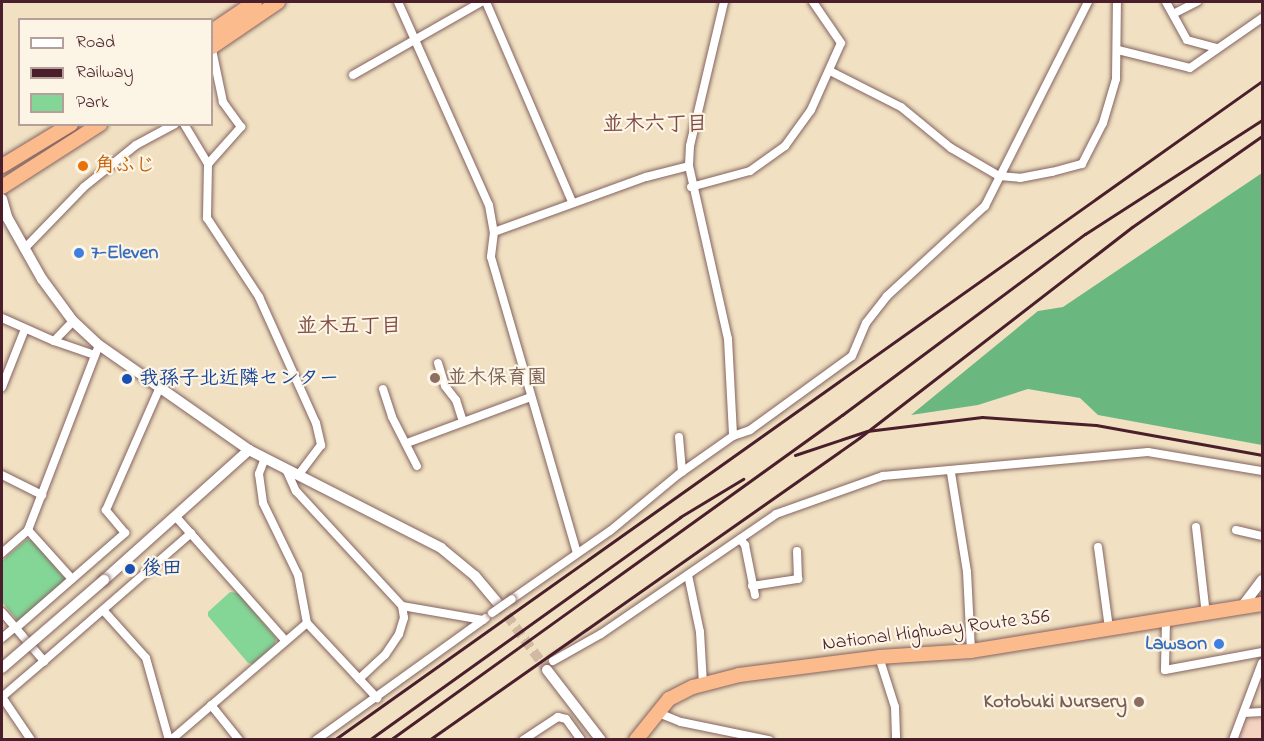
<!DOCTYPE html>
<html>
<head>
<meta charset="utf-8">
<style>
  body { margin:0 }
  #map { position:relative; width:1264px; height:741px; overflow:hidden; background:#f1e1c2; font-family:"Indie Flower","Klee One",sans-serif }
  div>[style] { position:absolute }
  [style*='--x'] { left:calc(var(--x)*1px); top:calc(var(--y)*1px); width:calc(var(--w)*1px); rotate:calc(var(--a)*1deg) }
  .built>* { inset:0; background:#f5d3c1 }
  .green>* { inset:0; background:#84d697 }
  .forest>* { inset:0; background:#6bb780 }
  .tertiary-tunnel>* { height:10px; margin-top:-5px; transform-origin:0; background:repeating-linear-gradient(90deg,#d0baa4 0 10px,transparent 0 15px) }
  .roads { filter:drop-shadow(0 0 2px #846360) drop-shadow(0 0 2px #846360) }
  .minor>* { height:8px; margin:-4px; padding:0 4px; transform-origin:4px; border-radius:4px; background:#fff }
  .tertiary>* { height:10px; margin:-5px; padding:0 5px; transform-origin:5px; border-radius:5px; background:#fff }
  .trunk>* { height:14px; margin:-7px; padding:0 7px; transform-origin:7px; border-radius:7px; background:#fbbb8c }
  .rail>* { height:3px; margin:-1.5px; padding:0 1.5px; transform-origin:1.5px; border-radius:1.5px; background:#4a1f2b }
  .bridges { filter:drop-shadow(0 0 2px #846360) drop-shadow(0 0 2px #846360) }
  .minor-bridge>* { height:8px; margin:-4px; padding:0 4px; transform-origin:4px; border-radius:4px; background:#fff }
  .tertiary-bridge>* { height:10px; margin:-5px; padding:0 5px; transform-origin:5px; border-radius:5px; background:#fff }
  .dots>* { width:16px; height:16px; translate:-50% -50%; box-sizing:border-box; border:3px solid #fcf5e5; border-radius:50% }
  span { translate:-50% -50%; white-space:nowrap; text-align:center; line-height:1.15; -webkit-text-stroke:4.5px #fcf5e5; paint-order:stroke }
  .food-label { font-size:20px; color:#c56008; font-weight:700 }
  .left { translate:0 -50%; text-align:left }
  .shop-label { font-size:20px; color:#366cbe; font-weight:700 }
  .right { translate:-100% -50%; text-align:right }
  .education-label { font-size:20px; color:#785e54; font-weight:700 }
  .transit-label { font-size:20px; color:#164399; font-weight:700 }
  .street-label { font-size:20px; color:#4a1f2b }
  .neighbourhood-label { font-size:21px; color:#7e4844; font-weight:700 }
  .frame { position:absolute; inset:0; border:3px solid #4a1f2b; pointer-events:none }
  .legend { position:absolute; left:18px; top:18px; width:195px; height:108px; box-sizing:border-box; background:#fcf5e5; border:2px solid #b59f9b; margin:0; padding:8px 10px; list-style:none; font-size:18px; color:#4a1f2b }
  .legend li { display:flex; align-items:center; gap:12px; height:30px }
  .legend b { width:30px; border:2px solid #b59f9b }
</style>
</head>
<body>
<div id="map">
  <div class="built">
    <i style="clip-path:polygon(1262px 717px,1262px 739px,1237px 740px,1245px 720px)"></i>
  </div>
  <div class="green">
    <i style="clip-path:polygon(26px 540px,32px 540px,66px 580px,18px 621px,2px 602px,2px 561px)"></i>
    <i style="clip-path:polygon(230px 592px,238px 593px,276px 638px,275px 644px,253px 664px,248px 663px,208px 616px,208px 612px)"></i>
  </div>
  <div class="forest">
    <i style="clip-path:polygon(1262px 173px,1262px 445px,1098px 415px,1080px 398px,1028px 389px,978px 405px,911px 415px,1038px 311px,1063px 307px)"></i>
  </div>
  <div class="tertiary-tunnel">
    <i style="--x:498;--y:603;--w:83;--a:53.8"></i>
  </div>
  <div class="roads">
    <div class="minor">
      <i style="--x:398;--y:2;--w:222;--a:65.9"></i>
      <i style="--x:489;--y:205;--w:27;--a:80"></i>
      <i style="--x:494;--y:232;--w:25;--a:97"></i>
      <i style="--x:491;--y:257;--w:308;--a:73.8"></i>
      <i style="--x:486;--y:2;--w:218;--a:66.7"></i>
      <i style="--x:724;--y:2;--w:148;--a:103.3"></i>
      <i style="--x:690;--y:146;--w:20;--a:93"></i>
      <i style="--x:689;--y:166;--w:177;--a:77.3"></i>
      <i style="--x:728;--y:339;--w:97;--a:87"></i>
      <i style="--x:1166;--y:2;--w:43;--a:61.1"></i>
      <i style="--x:1187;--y:40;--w:31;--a:15"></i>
      <i style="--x:1173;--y:14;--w:27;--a:-27"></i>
      <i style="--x:1118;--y:50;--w:74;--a:14"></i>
      <i style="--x:1190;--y:68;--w:88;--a:-34.8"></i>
      <i style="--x:830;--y:71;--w:80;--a:26.9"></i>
      <i style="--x:901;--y:107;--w:65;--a:39.4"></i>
      <i style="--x:951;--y:148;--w:56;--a:30.3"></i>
      <i style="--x:999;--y:176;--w:21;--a:5"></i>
      <i style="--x:1020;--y:178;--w:33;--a:-11"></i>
      <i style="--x:1052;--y:172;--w:31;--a:-15"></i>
      <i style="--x:1082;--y:164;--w:46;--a:-62.9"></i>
      <i style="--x:1103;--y:123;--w:46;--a:-73.5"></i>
      <i style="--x:1116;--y:79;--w:77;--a:-89.3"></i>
      <i style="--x:353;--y:75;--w:147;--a:-29.7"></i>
      <i style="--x:184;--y:124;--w:47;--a:59"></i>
      <i style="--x:208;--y:164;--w:54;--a:91.1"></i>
      <i style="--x:207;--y:218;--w:95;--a:56.6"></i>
      <i style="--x:259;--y:297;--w:138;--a:65.7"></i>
      <i style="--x:316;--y:423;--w:23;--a:77"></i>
      <i style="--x:321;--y:445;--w:36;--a:127"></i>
      <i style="--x:208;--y:164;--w:50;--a:-48.3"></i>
      <i style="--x:241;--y:127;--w:31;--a:-126"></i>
      <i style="--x:223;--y:102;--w:53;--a:-101.9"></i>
      <i style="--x:691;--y:187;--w:61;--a:-15.2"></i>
      <i style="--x:750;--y:171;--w:43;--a:-35.5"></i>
      <i style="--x:785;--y:146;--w:44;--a:-54.2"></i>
      <i style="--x:811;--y:110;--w:73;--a:-65.9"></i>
      <i style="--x:841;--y:43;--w:50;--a:-124.3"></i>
      <i style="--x:494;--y:232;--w:162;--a:-19.9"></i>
      <i style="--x:646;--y:177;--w:44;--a:-14.3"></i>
      <i style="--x:24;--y:249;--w:86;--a:-45.9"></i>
      <i style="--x:84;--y:187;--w:67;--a:-38.9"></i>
      <i style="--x:136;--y:145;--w:44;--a:-28.3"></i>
      <i style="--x:2;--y:318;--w:57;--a:23.9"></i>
      <i style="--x:54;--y:341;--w:28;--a:-46"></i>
      <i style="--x:54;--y:341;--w:43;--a:18.9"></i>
      <i style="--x:438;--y:363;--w:24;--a:73"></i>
      <i style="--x:445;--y:386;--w:18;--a:52"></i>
      <i style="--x:456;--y:400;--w:22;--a:72"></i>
      <i style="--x:2;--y:387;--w:62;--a:-68.4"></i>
      <i style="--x:383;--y:389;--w:29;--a:72"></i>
      <i style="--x:392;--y:417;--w:55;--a:63"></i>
      <i style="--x:679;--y:437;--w:35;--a:85"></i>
      <i style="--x:407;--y:443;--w:132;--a:-20.4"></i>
      <i style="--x:265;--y:458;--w:17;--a:111"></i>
      <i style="--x:259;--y:474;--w:29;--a:82"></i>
      <i style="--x:263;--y:503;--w:80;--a:64.1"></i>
      <i style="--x:298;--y:575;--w:49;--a:79.4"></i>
      <i style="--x:307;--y:623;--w:103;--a:47"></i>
      <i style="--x:286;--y:469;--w:24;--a:66"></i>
      <i style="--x:296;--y:491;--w:156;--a:47.3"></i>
      <i style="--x:402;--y:606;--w:82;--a:9.8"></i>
      <i style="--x:951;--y:473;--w:100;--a:80.8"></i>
      <i style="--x:967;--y:572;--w:79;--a:87.1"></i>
      <i style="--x:2;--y:475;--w:45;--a:26.6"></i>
      <i style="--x:177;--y:518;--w:164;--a:48.5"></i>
      <i style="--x:1196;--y:527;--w:89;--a:83.5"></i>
      <i style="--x:1236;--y:530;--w:27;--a:13"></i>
      <i style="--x:740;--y:539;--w:8;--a:50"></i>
      <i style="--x:745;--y:545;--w:51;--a:78.7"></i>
      <i style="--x:1098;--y:547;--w:82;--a:82.3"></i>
      <i style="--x:2;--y:553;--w:35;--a:-41"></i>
      <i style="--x:688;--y:575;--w:58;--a:78.1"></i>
      <i style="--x:700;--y:632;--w:52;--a:86.7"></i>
      <i style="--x:72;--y:579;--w:66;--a:-131.9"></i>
      <i style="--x:28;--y:530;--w:198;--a:-69"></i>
      <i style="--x:752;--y:586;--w:47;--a:-8.7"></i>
      <i style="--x:798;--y:579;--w:28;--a:-92"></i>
      <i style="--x:512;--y:599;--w:119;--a:-34.8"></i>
      <i style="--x:610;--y:531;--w:89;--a:-39.6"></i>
      <i style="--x:679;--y:474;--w:66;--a:-35.1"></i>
      <i style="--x:733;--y:436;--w:18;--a:-19"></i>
      <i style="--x:750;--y:430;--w:126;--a:-36"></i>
      <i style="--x:852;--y:356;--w:36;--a:-67"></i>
      <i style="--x:866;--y:323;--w:34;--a:-52"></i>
      <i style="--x:887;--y:296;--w:133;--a:-42.6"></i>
      <i style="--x:985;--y:206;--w:229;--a:-63.2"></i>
      <i style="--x:103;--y:610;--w:64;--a:48.1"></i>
      <i style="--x:146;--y:658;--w:85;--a:74.3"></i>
      <i style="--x:2;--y:612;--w:65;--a:49.4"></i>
      <i style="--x:44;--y:661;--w:195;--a:-41"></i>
      <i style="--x:1166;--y:621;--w:49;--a:91.2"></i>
      <i style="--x:1165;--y:670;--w:99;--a:-10.5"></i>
      <i style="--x:16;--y:628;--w:145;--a:-41.1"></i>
      <i style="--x:125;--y:533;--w:30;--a:-130"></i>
      <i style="--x:106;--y:510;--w:132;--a:-66.3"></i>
      <i style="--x:2;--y:638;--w:17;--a:-40"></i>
      <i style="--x:879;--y:657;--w:52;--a:72.3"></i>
      <i style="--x:895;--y:707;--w:33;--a:88"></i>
      <i style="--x:553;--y:661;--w:55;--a:-29.4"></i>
      <i style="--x:601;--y:634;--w:212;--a:-34.4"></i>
      <i style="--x:776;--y:514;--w:114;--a:-19.6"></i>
      <i style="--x:883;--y:476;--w:266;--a:-5.2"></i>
      <i style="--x:1148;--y:452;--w:116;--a:9.5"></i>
      <i style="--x:359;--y:679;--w:35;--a:-43"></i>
      <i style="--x:385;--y:655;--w:25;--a:-56"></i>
      <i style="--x:399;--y:634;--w:17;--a:-73"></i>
      <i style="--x:404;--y:618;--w:12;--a:-99"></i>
      <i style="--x:2;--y:697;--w:55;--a:-40.6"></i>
      <i style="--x:2;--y:697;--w:52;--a:56"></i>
      <i style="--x:211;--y:705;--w:45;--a:51.3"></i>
      <i style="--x:656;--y:712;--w:27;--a:22"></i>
      <i style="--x:681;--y:722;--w:90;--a:11.6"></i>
      <i style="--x:1244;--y:713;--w:18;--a:-3"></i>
      <i style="--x:171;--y:740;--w:179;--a:-40.7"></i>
      <i style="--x:316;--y:740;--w:209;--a:-35.7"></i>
      <i style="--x:523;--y:740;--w:42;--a:-33.3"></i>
      <i style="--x:558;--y:717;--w:8;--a:14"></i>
      <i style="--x:566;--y:719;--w:26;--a:54"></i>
      <i style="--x:1233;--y:740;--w:82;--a:-69.4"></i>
    </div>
    <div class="tertiary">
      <i style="--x:2;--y:199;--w:19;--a:74"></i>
      <i style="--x:7;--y:217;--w:71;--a:60.6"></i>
      <i style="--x:42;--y:279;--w:52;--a:53.6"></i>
      <i style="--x:73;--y:321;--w:35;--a:43"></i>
      <i style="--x:99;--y:345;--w:183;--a:35"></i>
      <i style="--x:249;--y:450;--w:216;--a:27"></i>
      <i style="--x:441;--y:548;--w:44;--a:39.5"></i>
      <i style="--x:475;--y:576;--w:35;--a:50"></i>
      <i style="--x:104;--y:580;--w:195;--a:-41.9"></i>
      <i style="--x:1241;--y:608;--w:35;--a:-53"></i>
      <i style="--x:547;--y:670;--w:88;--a:52.4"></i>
    </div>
    <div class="trunk">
      <i style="--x:212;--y:31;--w:52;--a:-34"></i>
      <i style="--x:212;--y:47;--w:80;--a:-34.3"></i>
      <i style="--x:2;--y:166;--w:81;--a:-31.3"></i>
      <i style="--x:2;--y:187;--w:117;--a:-32.7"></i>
      <i style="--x:636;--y:740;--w:53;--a:-51.2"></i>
      <i style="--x:669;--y:699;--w:27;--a:-27"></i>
      <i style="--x:693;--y:687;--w:48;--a:-14.6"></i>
      <i style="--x:739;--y:675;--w:141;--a:-7.3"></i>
      <i style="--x:879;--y:657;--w:92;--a:-3.7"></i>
      <i style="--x:971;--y:651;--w:295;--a:-9.2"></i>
    </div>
  </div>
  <div class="rail">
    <i style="--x:795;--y:455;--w:76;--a:-18.4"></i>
    <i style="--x:867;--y:431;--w:116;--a:-6.9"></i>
    <i style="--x:982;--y:417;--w:114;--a:4"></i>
    <i style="--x:1096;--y:425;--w:169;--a:10.2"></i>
    <i style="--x:334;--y:740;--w:1138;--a:-35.38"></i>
    <i style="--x:369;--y:740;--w:383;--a:-35.6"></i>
    <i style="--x:680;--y:517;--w:74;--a:-31.1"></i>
    <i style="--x:390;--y:740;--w:557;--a:-35.72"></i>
    <i style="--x:842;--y:415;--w:303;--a:-36.7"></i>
    <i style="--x:1085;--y:234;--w:211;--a:-32.8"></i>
    <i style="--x:429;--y:740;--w:525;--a:-35.08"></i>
    <i style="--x:859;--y:438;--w:345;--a:-37.7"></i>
    <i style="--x:1132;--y:227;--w:159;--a:-35"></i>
  </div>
  <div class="bridges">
    <div class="minor-bridge">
      <i style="--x:492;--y:613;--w:24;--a:-35"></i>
    </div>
    <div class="tertiary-bridge">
      <i style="--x:2;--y:668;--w:135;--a:-40.8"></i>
    </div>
  </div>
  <div class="dots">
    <i style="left:83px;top:166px;background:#e8710a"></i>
    <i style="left:79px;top:253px;background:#3f7fe0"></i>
    <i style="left:435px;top:378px;background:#8d6e63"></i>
    <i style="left:127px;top:379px;background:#1a4fb4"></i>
    <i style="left:130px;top:569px;background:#1a4fb4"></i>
    <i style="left:1219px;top:644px;background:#3f7fe0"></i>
    <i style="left:1139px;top:702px;background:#8d6e63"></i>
  </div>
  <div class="food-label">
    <span class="left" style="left:95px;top:166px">角ふじ</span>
  </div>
  <div class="shop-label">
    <span class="left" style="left:91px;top:253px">7-Eleven</span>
    <span class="right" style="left:1207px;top:644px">Lawson</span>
  </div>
  <div class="education-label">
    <span class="left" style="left:447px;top:378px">並木保育園</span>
    <span class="right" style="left:1127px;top:702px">Kotobuki Nursery</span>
  </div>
  <div class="transit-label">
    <span class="left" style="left:139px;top:379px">我孫子北近隣センター</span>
    <span class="left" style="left:142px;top:569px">後田</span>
  </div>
  <div class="street-label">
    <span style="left:936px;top:631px;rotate:-7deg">National Highway Route 356</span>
  </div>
  <div class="neighbourhood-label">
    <span style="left:655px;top:125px">並木六丁目</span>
    <span style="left:349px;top:327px">並木五丁目</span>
  </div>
  <div class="frame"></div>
  <ul class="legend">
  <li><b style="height:8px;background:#fff"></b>Road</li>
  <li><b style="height:8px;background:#4a1f2b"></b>Railway</li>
  <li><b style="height:16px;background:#84d697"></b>Park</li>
  </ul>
</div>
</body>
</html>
